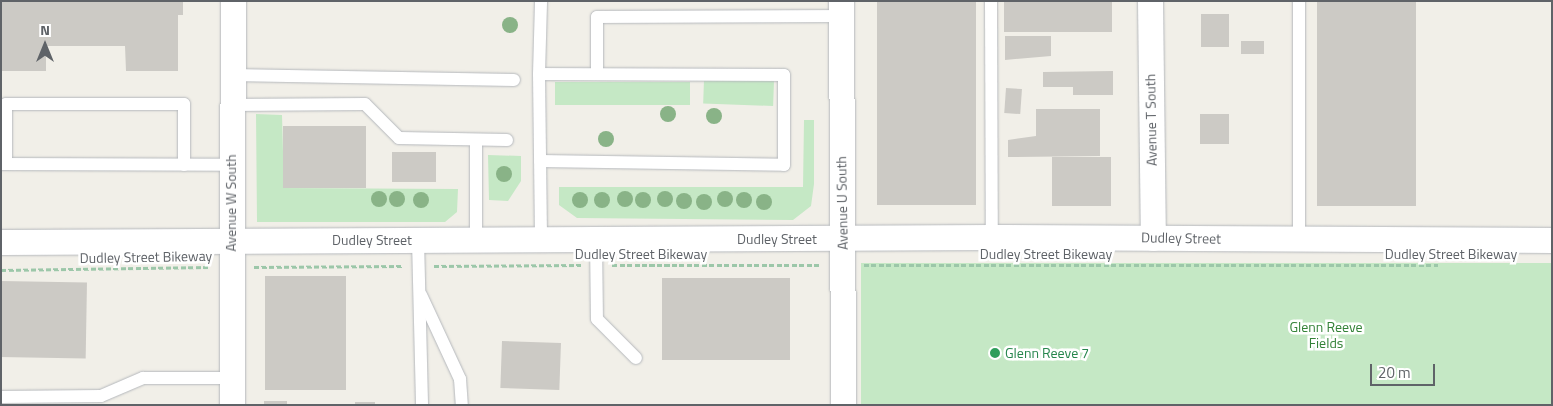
<!DOCTYPE html>
<html>
<head>
<meta charset="utf-8">
<style>
  body { margin:0 }
  #map { position:relative; width:1553px; height:406px; overflow:hidden; background:#f1efe8; font-family:"Titillium Web",sans-serif }
  div>[style] { position:absolute }
  [style*='--x'] { left:calc(var(--x)*1px); top:calc(var(--y)*1px); width:calc(var(--w)*1px); rotate:calc(var(--a)*1deg) }
  .green>* { inset:0; background:#c5e8c5; transform-origin:0 0 }
  .building>* { inset:0; background:#cccac5; transform-origin:0 0 }
  .path>* { height:3px; margin-top:-1.5px; transform-origin:0; background:repeating-linear-gradient(90deg,#9cc7a9 0 5px,transparent 0 7.5px) }
  .roads { filter:drop-shadow(0 0 1px #b5b8bc) drop-shadow(0 0 1px #b5b8bc) }
  .service>* { height:12px; margin:-6px; padding:0 6px; transform-origin:6px; border-radius:6px; background:#fff }
  .minor>* { height:25px; margin:-12.5px; padding:0 12.5px; transform-origin:12.5px; border-radius:12.5px; background:#fff }
  .trees>* { width:16px; height:16px; margin:-8px; border-radius:50%; background:#89b387 }
  .dots>* { width:14px; height:14px; translate:-50% -50%; box-sizing:border-box; border:2px solid #fff; border-radius:50% }
  span { translate:-50% -50%; white-space:nowrap; text-align:center; line-height:1.15; -webkit-text-stroke:5px #fff; paint-order:stroke }
  .street-label { font-size:14px; color:#5f6368 }
  .park-label { font-size:14px; color:#348238 }
  .leisure-label { font-size:14px; color:#27864d }
  .left { translate:0 -50%; text-align:left }
  .frame { position:absolute; inset:0; border:2px solid #5f6368; pointer-events:none }
  .north { position:absolute; left:20px; top:20px; width:50px; height:50px; -webkit-text-stroke:4px #fff; paint-order:stroke; rotate:0deg; font-size:14px; font-weight:700; line-height:20px; text-align:center; color:#5f6368 }
  .north::after { content:''; display:block; margin:auto; width:18px; height:22px; background:#5f6368; clip-path:polygon(50% 0,100% 100%,50% 72%,0 100%) }
  .scale { position:absolute; left:1370px; top:364px; width:65px; height:22px; box-sizing:border-box; border:2px solid #5f6368; border-top:0; padding-left:6px; font-size:15px; line-height:18px; white-space:nowrap; color:#5f6368; -webkit-text-stroke:4px #fff; paint-order:stroke }
</style>
</head>
<body>
<div id="map">
  <div class="green">
    <i style="left:774px;top:81px;width:25px;height:70px;rotate:92deg"></i>
    <i style="left:555px;top:82px;width:135px;height:23px"></i>
    <i style="clip-path:polygon(256px 114px,282px 115px,284px 188px,458px 189px,457px 212px,445px 222px,257px 222px)"></i>
    <i style="clip-path:polygon(804px 120px,814px 120px,814px 184px,811px 206px,793px 220px,577px 218px,559px 205px,559px 187px,803px 187px)"></i>
    <i style="clip-path:polygon(488px 155px,521px 156px,521px 181px,508px 201px,489px 200px)"></i>
    <i style="left:1552px;top:263px;width:142px;height:691px;rotate:90deg"></i>
  </div>
  <div class="building">
    <i style="clip-path:polygon(1px 1px,183px 1px,183px 15px,178px 15px,178px 71px,126px 71px,125px 46px,46px 46px,46px 71px,1px 71px)"></i>
    <i style="left:877px;top:1px;width:99px;height:204px"></i>
    <i style="left:1004px;top:1px;width:108px;height:31px"></i>
    <i style="left:1317px;top:1px;width:99px;height:205px"></i>
    <i style="left:1201px;top:14px;width:28px;height:33px"></i>
    <i style="clip-path:polygon(1005px 36px,1051px 36px,1051px 56px,1005px 60px)"></i>
    <i style="left:1264px;top:41px;width:13px;height:23px;rotate:90deg"></i>
    <i style="clip-path:polygon(1113px 71px,1113px 95px,1073px 95px,1073px 87px,1043px 87px,1043px 72px)"></i>
    <i style="left:1006px;top:88px;width:16px;height:25px;rotate:4deg"></i>
    <i style="clip-path:polygon(1036px 109px,1100px 109px,1100px 156px,1008px 157px,1008px 140px,1036px 136px)"></i>
    <i style="left:1200px;top:114px;width:29px;height:30px"></i>
    <i style="left:283px;top:126px;width:83px;height:62px"></i>
    <i style="left:392px;top:152px;width:44px;height:30px"></i>
    <i style="left:1111px;top:157px;width:49px;height:59px;rotate:90deg"></i>
    <i style="left:265px;top:276px;width:81px;height:114px"></i>
    <i style="left:662px;top:278px;width:128px;height:82px"></i>
    <i style="left:1px;top:281px;width:86px;height:76px;rotate:1deg"></i>
    <i style="left:502px;top:341px;width:59px;height:47px;rotate:2deg"></i>
    <i style="left:264px;top:401px;width:23px;height:4px"></i>
    <i style="left:355px;top:402px;width:20px;height:3px"></i>
  </div>
  <div class="path">
    <i style="--x:612;--y:265;--w:209;--a:0"></i>
    <i style="--x:864;--y:265;--w:574;--a:0"></i>
    <i style="--x:434;--y:266;--w:147;--a:-0.4"></i>
    <i style="--x:254;--y:267;--w:149;--a:-0.4"></i>
    <i style="--x:1;--y:270;--w:210;--a:-0.8"></i>
  </div>
  <div class="roads">
    <div class="service">
      <i style="--x:991;--y:1;--w:236;--a:89.8"></i>
      <i style="--x:1299;--y:1;--w:238;--a:90"></i>
      <i style="--x:597;--y:73;--w:56;--a:-90"></i>
      <i style="--x:597;--y:17;--w:245;--a:-0.2"></i>
      <i style="--x:539;--y:74;--w:73;--a:-88.4"></i>
      <i style="--x:231;--y:75;--w:283;--a:1"></i>
      <i style="--x:230;--y:105;--w:135;--a:-0.4"></i>
      <i style="--x:365;--y:104;--w:48;--a:45"></i>
      <i style="--x:399;--y:138;--w:108;--a:1.1"></i>
      <i style="--x:476;--y:140;--w:100;--a:90"></i>
      <i style="--x:540;--y:161;--w:244;--a:0.9"></i>
      <i style="--x:784;--y:165;--w:90;--a:-90"></i>
      <i style="--x:784;--y:75;--w:245;--a:-179.8"></i>
      <i style="--x:539;--y:74;--w:166;--a:89.3"></i>
      <i style="--x:1;--y:164;--w:230;--a:0.2"></i>
      <i style="--x:6;--y:164;--w:60;--a:-90"></i>
      <i style="--x:6;--y:104;--w:178;--a:0"></i>
      <i style="--x:184;--y:104;--w:61;--a:90"></i>
      <i style="--x:418;--y:240;--w:165;--a:88.6"></i>
      <i style="--x:596;--y:240;--w:79;--a:89.3"></i>
      <i style="--x:597;--y:319;--w:55;--a:45"></i>
      <i style="--x:421;--y:295;--w:93;--a:65.1"></i>
      <i style="--x:460;--y:379;--w:26;--a:86"></i>
      <i style="--x:1;--y:397;--w:100;--a:-0.6"></i>
      <i style="--x:101;--y:396;--w:46;--a:-23.2"></i>
      <i style="--x:143;--y:378;--w:89;--a:0"></i>
    </div>
    <div class="minor">
      <i style="--x:841;--y:1;--w:404;--a:89.7"></i>
      <i style="--x:1150;--y:1;--w:237;--a:89.3"></i>
      <i style="--x:1;--y:242;--w:991;--a:-0.29"></i>
      <i style="--x:992;--y:237;--w:560;--a:0.31"></i>
      <i style="--x:232;--y:405;--w:404;--a:-89.9"></i>
    </div>
  </div>
  <div class="trees">
    <i style="left:510px;top:25px"></i>
    <i style="left:668px;top:114px"></i>
    <i style="left:714px;top:116px"></i>
    <i style="left:606px;top:139px"></i>
    <i style="left:504px;top:174px"></i>
    <i style="left:379px;top:199px"></i>
    <i style="left:397px;top:199px"></i>
    <i style="left:625px;top:199px"></i>
    <i style="left:665px;top:199px"></i>
    <i style="left:725px;top:199px"></i>
    <i style="left:421px;top:200px"></i>
    <i style="left:580px;top:200px"></i>
    <i style="left:602px;top:200px"></i>
    <i style="left:643px;top:200px"></i>
    <i style="left:744px;top:200px"></i>
    <i style="left:684px;top:201px"></i>
    <i style="left:704px;top:202px"></i>
    <i style="left:764px;top:202px"></i>
  </div>
  <div class="dots">
    <i style="left:995px;top:353px;background:#2e9e5b"></i>
  </div>
  <div class="street-label">
    <span style="left:1151px;top:120px;rotate:-91deg">Avenue T South</span>
    <span style="left:231px;top:203px;rotate:-90deg">Avenue W South</span>
    <span style="left:842px;top:203px;rotate:-91deg">Avenue U South</span>
    <span style="left:1181px;top:238px;rotate:1deg">Dudley Street</span>
    <span style="left:777px;top:239px">Dudley Street</span>
    <span style="left:372px;top:240px">Dudley Street</span>
    <span style="left:641px;top:254px">Dudley Street Bikeway</span>
    <span style="left:1046px;top:254px">Dudley Street Bikeway</span>
    <span style="left:1451px;top:254px">Dudley Street Bikeway</span>
    <span style="left:146px;top:257px;rotate:-1deg">Dudley Street Bikeway</span>
  </div>
  <div class="park-label">
    <span style="left:1326px;top:335px">Glenn Reeve<br>Fields</span>
  </div>
  <div class="leisure-label">
    <span class="left" style="left:1005px;top:353px">Glenn Reeve 7</span>
  </div>
  <div class="frame"></div>
  <div class="north">N</div>
  <div class="scale">20 m</div>
</div>
</body>
</html>
